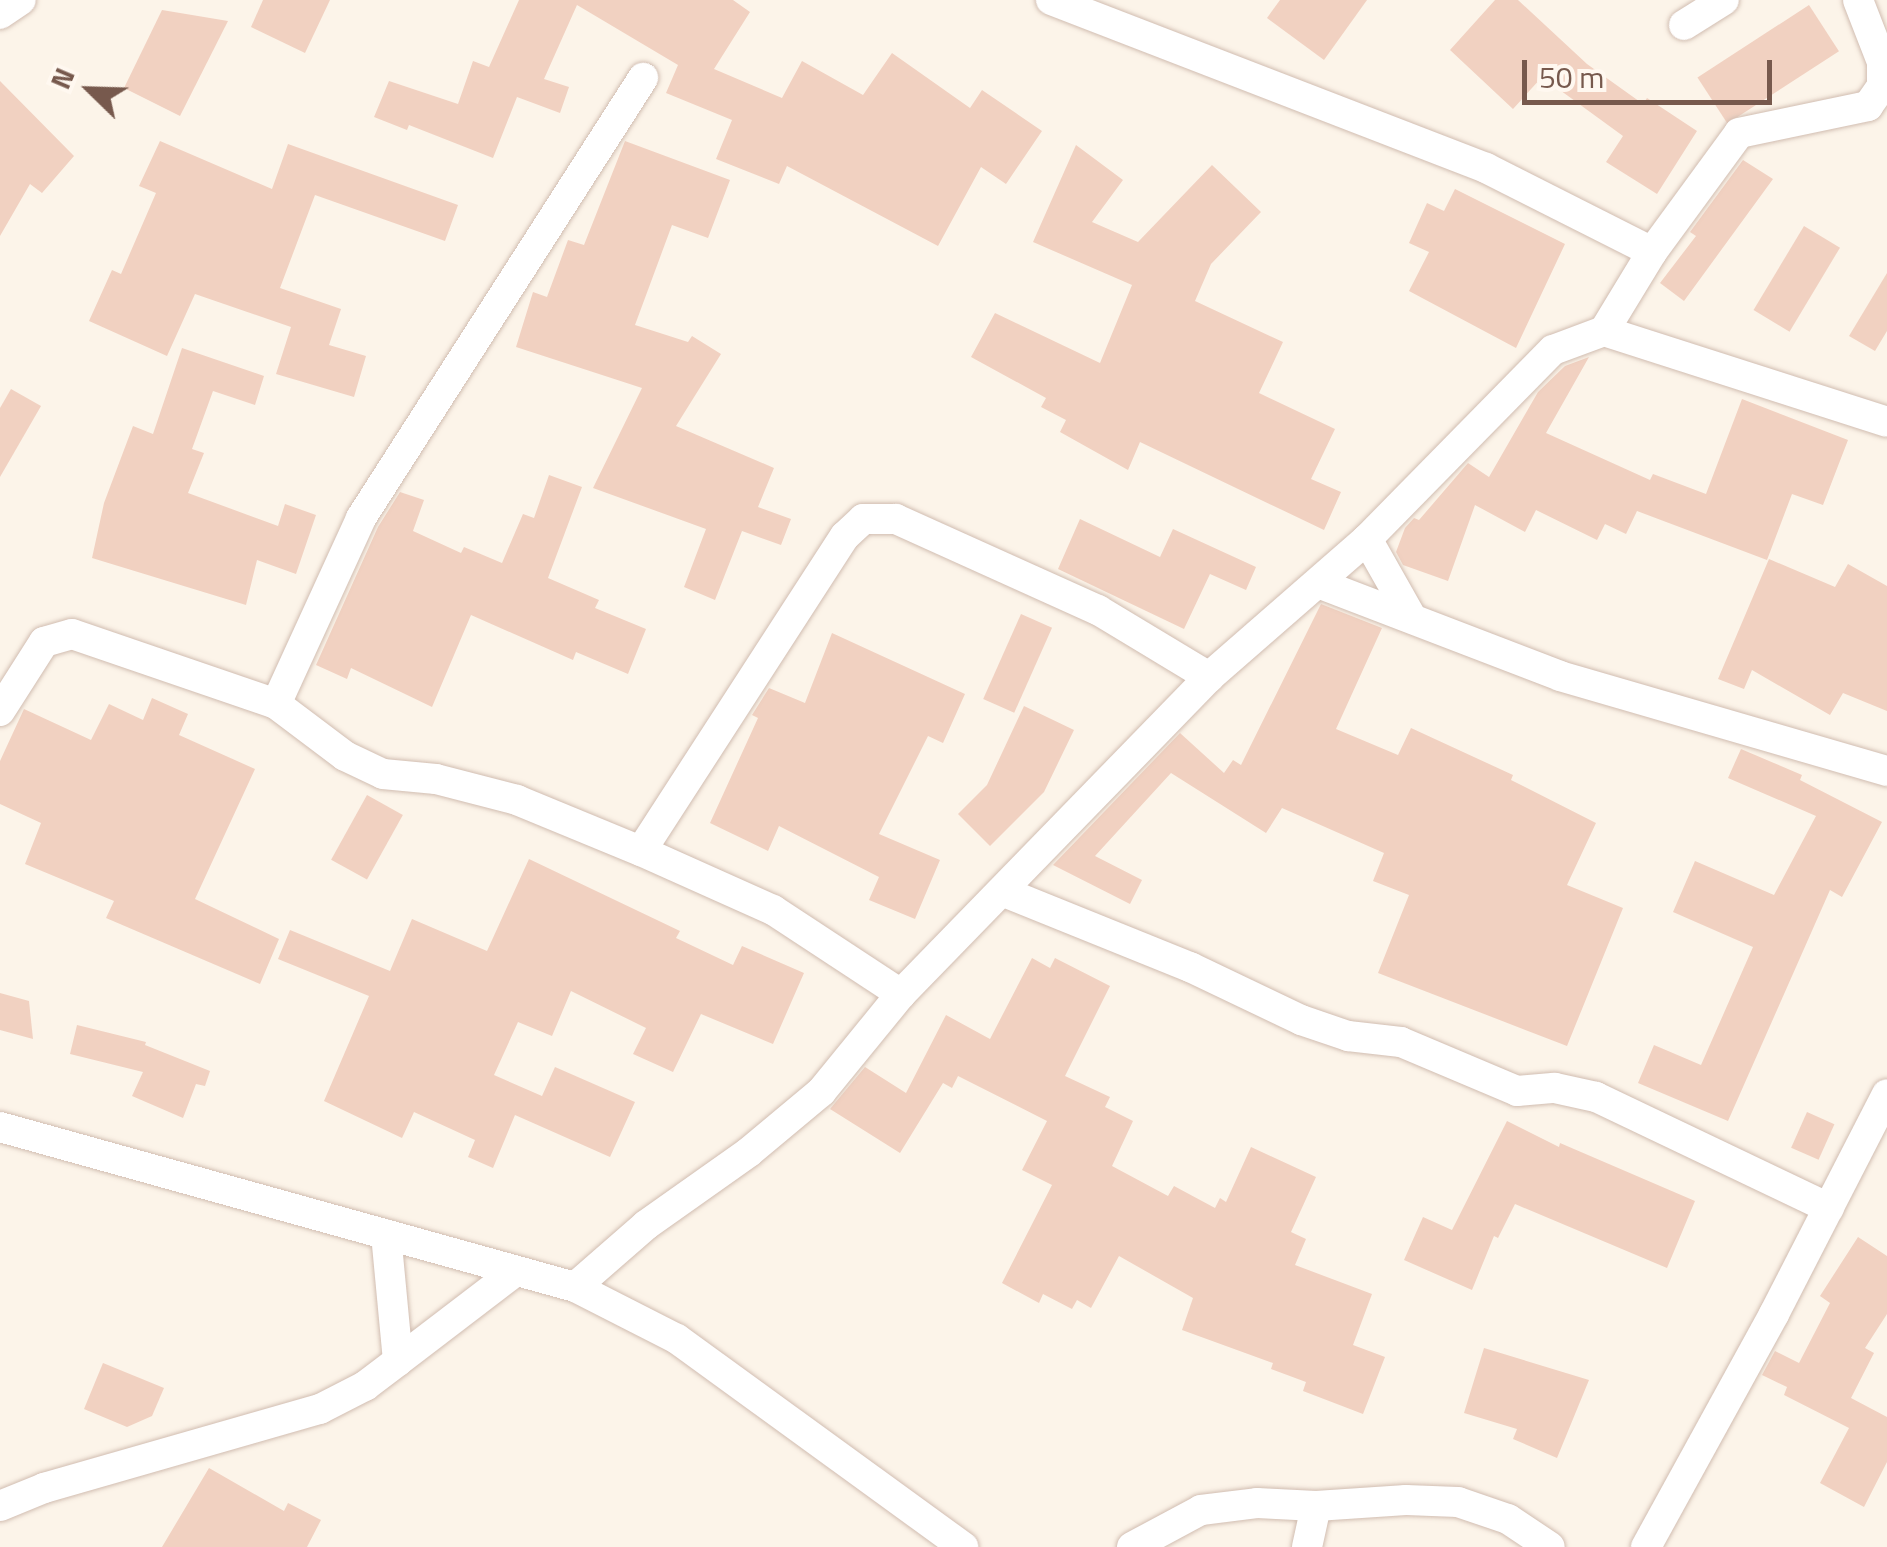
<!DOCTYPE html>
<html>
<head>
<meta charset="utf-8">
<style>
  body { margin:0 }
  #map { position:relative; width:1887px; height:1547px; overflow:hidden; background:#fcf4e9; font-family:"Titillium Web",sans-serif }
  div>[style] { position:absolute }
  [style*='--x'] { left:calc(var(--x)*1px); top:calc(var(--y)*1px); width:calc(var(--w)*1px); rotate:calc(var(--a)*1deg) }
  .building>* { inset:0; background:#f1d1c1; transform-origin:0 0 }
  .roads { filter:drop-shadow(0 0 2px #d1bdb1) drop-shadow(0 0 2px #d1bdb1) }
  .street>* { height:30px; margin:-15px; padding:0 15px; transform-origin:15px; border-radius:15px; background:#fff }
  span { translate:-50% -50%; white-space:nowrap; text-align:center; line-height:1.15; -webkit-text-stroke:9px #fff8f0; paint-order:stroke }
  .north { position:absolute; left:40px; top:40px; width:100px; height:100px; -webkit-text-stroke:8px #fff8f0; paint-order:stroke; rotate:293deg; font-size:28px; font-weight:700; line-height:40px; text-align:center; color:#77594d }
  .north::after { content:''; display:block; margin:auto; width:35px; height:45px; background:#77594d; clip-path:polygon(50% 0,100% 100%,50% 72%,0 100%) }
  .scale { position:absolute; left:1522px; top:60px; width:250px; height:45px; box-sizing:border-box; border:5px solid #77594d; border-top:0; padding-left:12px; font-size:30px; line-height:35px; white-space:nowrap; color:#77594d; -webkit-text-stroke:8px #fff8f0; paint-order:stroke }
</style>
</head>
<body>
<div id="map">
  <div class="building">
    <i style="clip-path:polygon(263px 0,330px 0,305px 53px,251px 27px)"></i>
    <i style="clip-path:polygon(519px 0,733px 0,750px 12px,714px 69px,782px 98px,802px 61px,863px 95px,892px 53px,970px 108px,982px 90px,1042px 131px,1006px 184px,981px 167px,938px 246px,787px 166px,779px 184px,716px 159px,732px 120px,666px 93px,678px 65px,577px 5px,544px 79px,569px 87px,560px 113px,517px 97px,493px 158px,409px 125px,407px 130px,374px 117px,389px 81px,458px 104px,473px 61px,489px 67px)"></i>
    <i style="clip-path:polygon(1280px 0,1367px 0,1324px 60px,1267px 18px)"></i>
    <i style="clip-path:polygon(1495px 0,1518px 0,1587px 64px,1643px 104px,1647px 98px,1697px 131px,1657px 194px,1606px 162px,1623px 136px,1542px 77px,1513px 109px,1450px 50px)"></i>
    <i style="left:1809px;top:5px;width:55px;height:133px;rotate:57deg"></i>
    <i style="clip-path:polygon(162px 10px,228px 21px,180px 116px,124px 88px)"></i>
    <i style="clip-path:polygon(0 81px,74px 156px,42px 193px,30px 184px,0 236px)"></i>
    <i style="clip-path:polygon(160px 141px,272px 189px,288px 144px,458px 205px,445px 241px,315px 195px,280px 288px,341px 309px,329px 345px,366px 356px,354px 397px,276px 374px,291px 327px,195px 294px,167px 356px,89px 321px,112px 270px,121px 274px,156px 193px,139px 186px)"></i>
    <i style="clip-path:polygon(625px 141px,730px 180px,708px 238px,672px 225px,635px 325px,688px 342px,692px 336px,721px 354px,676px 426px,774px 468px,758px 507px,791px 519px,781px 545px,742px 531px,715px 600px,684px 587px,706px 529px,593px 488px,642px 388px,516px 347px,533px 292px,547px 297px,568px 240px,584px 245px)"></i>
    <i style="clip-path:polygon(1076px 145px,1123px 180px,1092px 222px,1138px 242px,1212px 165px,1261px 212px,1211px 264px,1195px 301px,1283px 342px,1259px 393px,1335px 429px,1311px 479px,1341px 492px,1324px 530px,1140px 442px,1128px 470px,1060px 432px,1066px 420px,1041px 407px,1046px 398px,971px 357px,995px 313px,1100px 363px,1132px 285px,1033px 242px)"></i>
    <i style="clip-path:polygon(1743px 160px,1773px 179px,1684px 301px,1660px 283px,1696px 236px,1690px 232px)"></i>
    <i style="clip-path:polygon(1455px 189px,1565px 244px,1516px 348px,1409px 291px,1429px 252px,1409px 243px,1427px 203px,1444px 211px)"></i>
    <i style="left:1804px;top:226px;width:42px;height:98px;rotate:31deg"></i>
    <i style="clip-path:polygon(1887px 273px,1887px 331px,1875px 351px,1849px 336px)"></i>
    <i style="clip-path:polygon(182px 348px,264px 376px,255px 405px,213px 391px,192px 449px,204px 453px,188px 493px,278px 526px,285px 504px,316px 515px,296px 574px,257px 560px,246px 605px,92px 558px,104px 503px,133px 426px,153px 434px)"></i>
    <i style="clip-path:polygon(1589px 357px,1546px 433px,1650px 480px,1653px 474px,1706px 494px,1742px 399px,1848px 440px,1823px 505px,1792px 494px,1767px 560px,1637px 511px,1626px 534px,1605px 524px,1597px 540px,1536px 510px,1525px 532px,1475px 505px,1448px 581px,1403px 565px,1396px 552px,1405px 528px,1414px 518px,1419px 520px,1468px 463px,1489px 477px,1538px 392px,1565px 366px)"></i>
    <i style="clip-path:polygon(11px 389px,41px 406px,0 477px,0 408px)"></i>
    <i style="clip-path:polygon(549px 475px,582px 487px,548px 578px,599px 600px,595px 608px,646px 629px,628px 674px,576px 652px,573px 660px,471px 615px,432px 707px,351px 668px,347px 679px,316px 665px,378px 527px,400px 492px,424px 500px,413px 531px,461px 553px,464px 547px,502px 563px,523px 514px,534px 518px)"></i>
    <i style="clip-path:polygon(1080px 519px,1160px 557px,1173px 529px,1256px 567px,1246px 590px,1210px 574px,1184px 629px,1058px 569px)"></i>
    <i style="clip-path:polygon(1769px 559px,1835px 587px,1848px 564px,1887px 586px,1887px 711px,1843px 693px,1830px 715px,1752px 670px,1744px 689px,1718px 679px)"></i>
    <i style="clip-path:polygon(1321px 604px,1382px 628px,1336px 729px,1398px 755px,1411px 728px,1513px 775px,1511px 780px,1596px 823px,1567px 885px,1623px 908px,1567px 1046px,1378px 973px,1409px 895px,1373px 881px,1384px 853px,1282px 808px,1266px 833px,1171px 773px,1095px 856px,1142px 880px,1130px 904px,1053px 865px,1180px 733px,1224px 773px,1233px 760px,1241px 765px)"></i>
    <i style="left:1021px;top:614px;width:34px;height:93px;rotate:24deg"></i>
    <i style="clip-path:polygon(832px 633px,965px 694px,943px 743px,928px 736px,879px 834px,940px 860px,915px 919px,869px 900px,879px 877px,779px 826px,768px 851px,710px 823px,758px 718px,752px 715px,769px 688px,805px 703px)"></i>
    <i style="clip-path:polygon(152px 698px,188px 714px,179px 735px,255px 769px,195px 899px,279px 939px,260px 984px,106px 918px,114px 901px,25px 864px,41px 823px,0 804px,0 761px,24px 709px,91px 740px,109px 704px,143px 720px)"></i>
    <i style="clip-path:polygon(1024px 706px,1074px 730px,1044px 792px,990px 846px,958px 814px,987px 785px)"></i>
    <i style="clip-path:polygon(1741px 749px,1802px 775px,1800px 780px,1882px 822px,1842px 897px,1830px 890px,1728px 1121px,1638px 1083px,1654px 1045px,1701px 1065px,1753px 947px,1673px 912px,1695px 861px,1774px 895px,1816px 816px,1728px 778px)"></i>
    <i style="left:367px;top:795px;width:41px;height:74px;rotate:29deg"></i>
    <i style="clip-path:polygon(529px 859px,680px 931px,676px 938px,733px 965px,742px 946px,804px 973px,773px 1044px,701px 1014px,673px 1072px,633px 1054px,646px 1028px,571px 991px,552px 1036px,518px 1022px,494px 1075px,542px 1096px,555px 1067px,635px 1102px,610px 1157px,515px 1115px,493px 1168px,468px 1157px,475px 1140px,414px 1112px,402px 1138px,324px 1101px,369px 996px,278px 959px,290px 930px,390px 971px,412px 919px,487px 951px)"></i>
    <i style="clip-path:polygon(1032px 958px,1050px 968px,1055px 958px,1110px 986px,1065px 1076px,1110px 1097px,1105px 1107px,1133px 1121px,1112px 1166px,1168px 1196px,1174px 1186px,1215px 1208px,1220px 1198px,1226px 1202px,1251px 1147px,1316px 1177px,1291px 1232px,1306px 1239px,1295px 1265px,1372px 1294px,1353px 1345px,1385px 1357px,1363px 1414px,1303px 1391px,1306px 1382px,1271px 1369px,1273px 1363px,1182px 1330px,1193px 1298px,1119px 1256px,1091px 1308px,1077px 1300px,1072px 1309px,1043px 1294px,1039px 1303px,1002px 1283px,1052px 1185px,1022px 1170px,1047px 1121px,958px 1076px,952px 1088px,943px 1083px,900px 1153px,830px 1109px,865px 1067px,906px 1093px,946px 1015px,990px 1039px)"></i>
    <i style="clip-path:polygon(0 993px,29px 1001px,33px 1039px,0 1030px)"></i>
    <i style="clip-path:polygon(77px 1025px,146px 1042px,145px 1045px,210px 1071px,205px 1086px,196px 1084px,183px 1118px,132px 1096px,143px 1072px,70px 1054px)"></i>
    <i style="left:1807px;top:1112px;width:30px;height:39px;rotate:24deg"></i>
    <i style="clip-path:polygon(1507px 1121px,1559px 1147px,1560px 1143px,1695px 1201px,1667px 1268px,1515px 1204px,1498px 1238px,1494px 1236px,1472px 1290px,1404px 1260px,1423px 1217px,1452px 1230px)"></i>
    <i style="clip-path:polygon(1858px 1237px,1887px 1256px,1887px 1314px,1865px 1348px,1874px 1353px,1851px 1398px,1887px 1417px,1887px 1462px,1864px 1507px,1820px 1483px,1849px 1428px,1784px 1395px,1787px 1387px,1762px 1375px,1775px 1351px,1799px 1363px,1830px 1303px,1820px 1296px)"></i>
    <i style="clip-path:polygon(1484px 1348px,1589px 1380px,1557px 1458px,1513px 1439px,1517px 1429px,1464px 1413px)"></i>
    <i style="clip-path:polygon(103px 1363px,164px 1388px,152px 1416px,127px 1427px,84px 1409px)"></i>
    <i style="clip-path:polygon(209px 1468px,284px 1511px,288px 1503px,321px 1520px,307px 1547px,162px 1547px)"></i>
  </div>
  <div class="roads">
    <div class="street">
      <i style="--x:1051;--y:0;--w:466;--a:21.1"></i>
      <i style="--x:1486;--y:168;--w:186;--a:26.8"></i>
      <i style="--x:0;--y:14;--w:25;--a:-34"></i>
      <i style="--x:1684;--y:25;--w:47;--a:-32"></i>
      <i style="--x:1604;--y:331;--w:297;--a:17.8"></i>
      <i style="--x:1367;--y:539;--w:87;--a:60.5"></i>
      <i style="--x:1318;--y:583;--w:259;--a:21"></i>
      <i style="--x:1560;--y:676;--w:341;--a:16.2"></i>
      <i style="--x:276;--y:704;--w:205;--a:-65.4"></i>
      <i style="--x:361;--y:518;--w:523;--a:-57.34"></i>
      <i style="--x:0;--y:711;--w:82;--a:-57.5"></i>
      <i style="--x:44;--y:642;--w:29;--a:-16"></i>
      <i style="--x:72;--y:634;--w:216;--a:18.9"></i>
      <i style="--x:276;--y:704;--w:86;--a:37"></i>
      <i style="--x:345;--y:756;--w:42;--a:25.3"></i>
      <i style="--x:383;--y:774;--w:53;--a:5.4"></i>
      <i style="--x:436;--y:779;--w:84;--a:14.5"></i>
      <i style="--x:517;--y:800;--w:134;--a:22.4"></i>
      <i style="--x:641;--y:851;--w:145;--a:24.1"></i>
      <i style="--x:773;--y:910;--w:153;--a:33.3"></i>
      <i style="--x:641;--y:851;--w:375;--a:-57.1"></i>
      <i style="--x:845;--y:536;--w:25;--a:-43"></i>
      <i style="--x:863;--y:519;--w:33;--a:0"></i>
      <i style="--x:896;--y:519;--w:222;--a:24.3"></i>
      <i style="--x:1098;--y:610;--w:130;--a:31.1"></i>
      <i style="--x:1004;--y:892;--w:201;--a:22"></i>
      <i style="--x:1190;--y:967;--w:123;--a:25.5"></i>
      <i style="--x:1301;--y:1020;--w:50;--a:18.8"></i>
      <i style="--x:1348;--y:1036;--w:53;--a:6.5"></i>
      <i style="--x:1401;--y:1042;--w:126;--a:22.9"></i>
      <i style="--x:1517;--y:1091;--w:38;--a:-5"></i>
      <i style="--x:1555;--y:1088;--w:42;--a:12.4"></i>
      <i style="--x:1596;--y:1097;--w:258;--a:25.5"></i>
      <i style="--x:0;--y:1127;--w:597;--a:15.55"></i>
      <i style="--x:575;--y:1287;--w:114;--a:27"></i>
      <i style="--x:677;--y:1339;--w:354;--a:36"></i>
      <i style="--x:575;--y:1287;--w:94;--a:-41.1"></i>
      <i style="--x:646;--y:1225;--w:126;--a:-35.3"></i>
      <i style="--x:749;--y:1152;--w:94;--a:-39.8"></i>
      <i style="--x:821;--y:1092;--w:127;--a:-50.8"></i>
      <i style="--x:901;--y:994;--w:442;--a:-45.8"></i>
      <i style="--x:1209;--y:677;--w:210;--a:-41.1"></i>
      <i style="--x:1367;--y:539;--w:265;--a:-45.5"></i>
      <i style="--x:1553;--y:350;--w:54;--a:-20.4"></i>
      <i style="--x:1604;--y:331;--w:92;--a:-58.7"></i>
      <i style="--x:1652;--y:252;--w:147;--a:-53.8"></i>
      <i style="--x:1739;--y:133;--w:132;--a:-11.8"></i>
      <i style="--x:1868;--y:106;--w:24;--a:-55"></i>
      <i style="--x:1882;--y:86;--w:24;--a:-90"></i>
      <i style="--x:1882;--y:62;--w:66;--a:-111.2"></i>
      <i style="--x:398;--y:1361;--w:145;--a:-37.4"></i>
      <i style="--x:0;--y:1506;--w:48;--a:-22.2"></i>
      <i style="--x:44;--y:1488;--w:287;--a:-16"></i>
      <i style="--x:320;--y:1409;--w:51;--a:-27.1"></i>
      <i style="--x:365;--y:1386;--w:41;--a:-37.1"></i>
      <i style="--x:398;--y:1361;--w:127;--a:-95.4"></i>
      <i style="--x:1132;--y:1547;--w:78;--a:-28.2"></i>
      <i style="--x:1201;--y:1510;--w:56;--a:-7.1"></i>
      <i style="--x:1257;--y:1503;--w:59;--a:2.9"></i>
      <i style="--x:1316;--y:1506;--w:90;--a:-3.8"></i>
      <i style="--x:1406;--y:1500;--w:52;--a:2.2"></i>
      <i style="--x:1458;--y:1502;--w:53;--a:18.8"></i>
      <i style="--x:1508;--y:1519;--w:50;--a:33.7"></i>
      <i style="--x:1307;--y:1547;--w:42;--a:-77.6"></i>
      <i style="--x:1646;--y:1547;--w:266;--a:-61.2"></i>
      <i style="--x:1774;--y:1314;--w:247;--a:-62.8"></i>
    </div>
  </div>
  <div class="north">N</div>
  <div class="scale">50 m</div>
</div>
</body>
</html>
